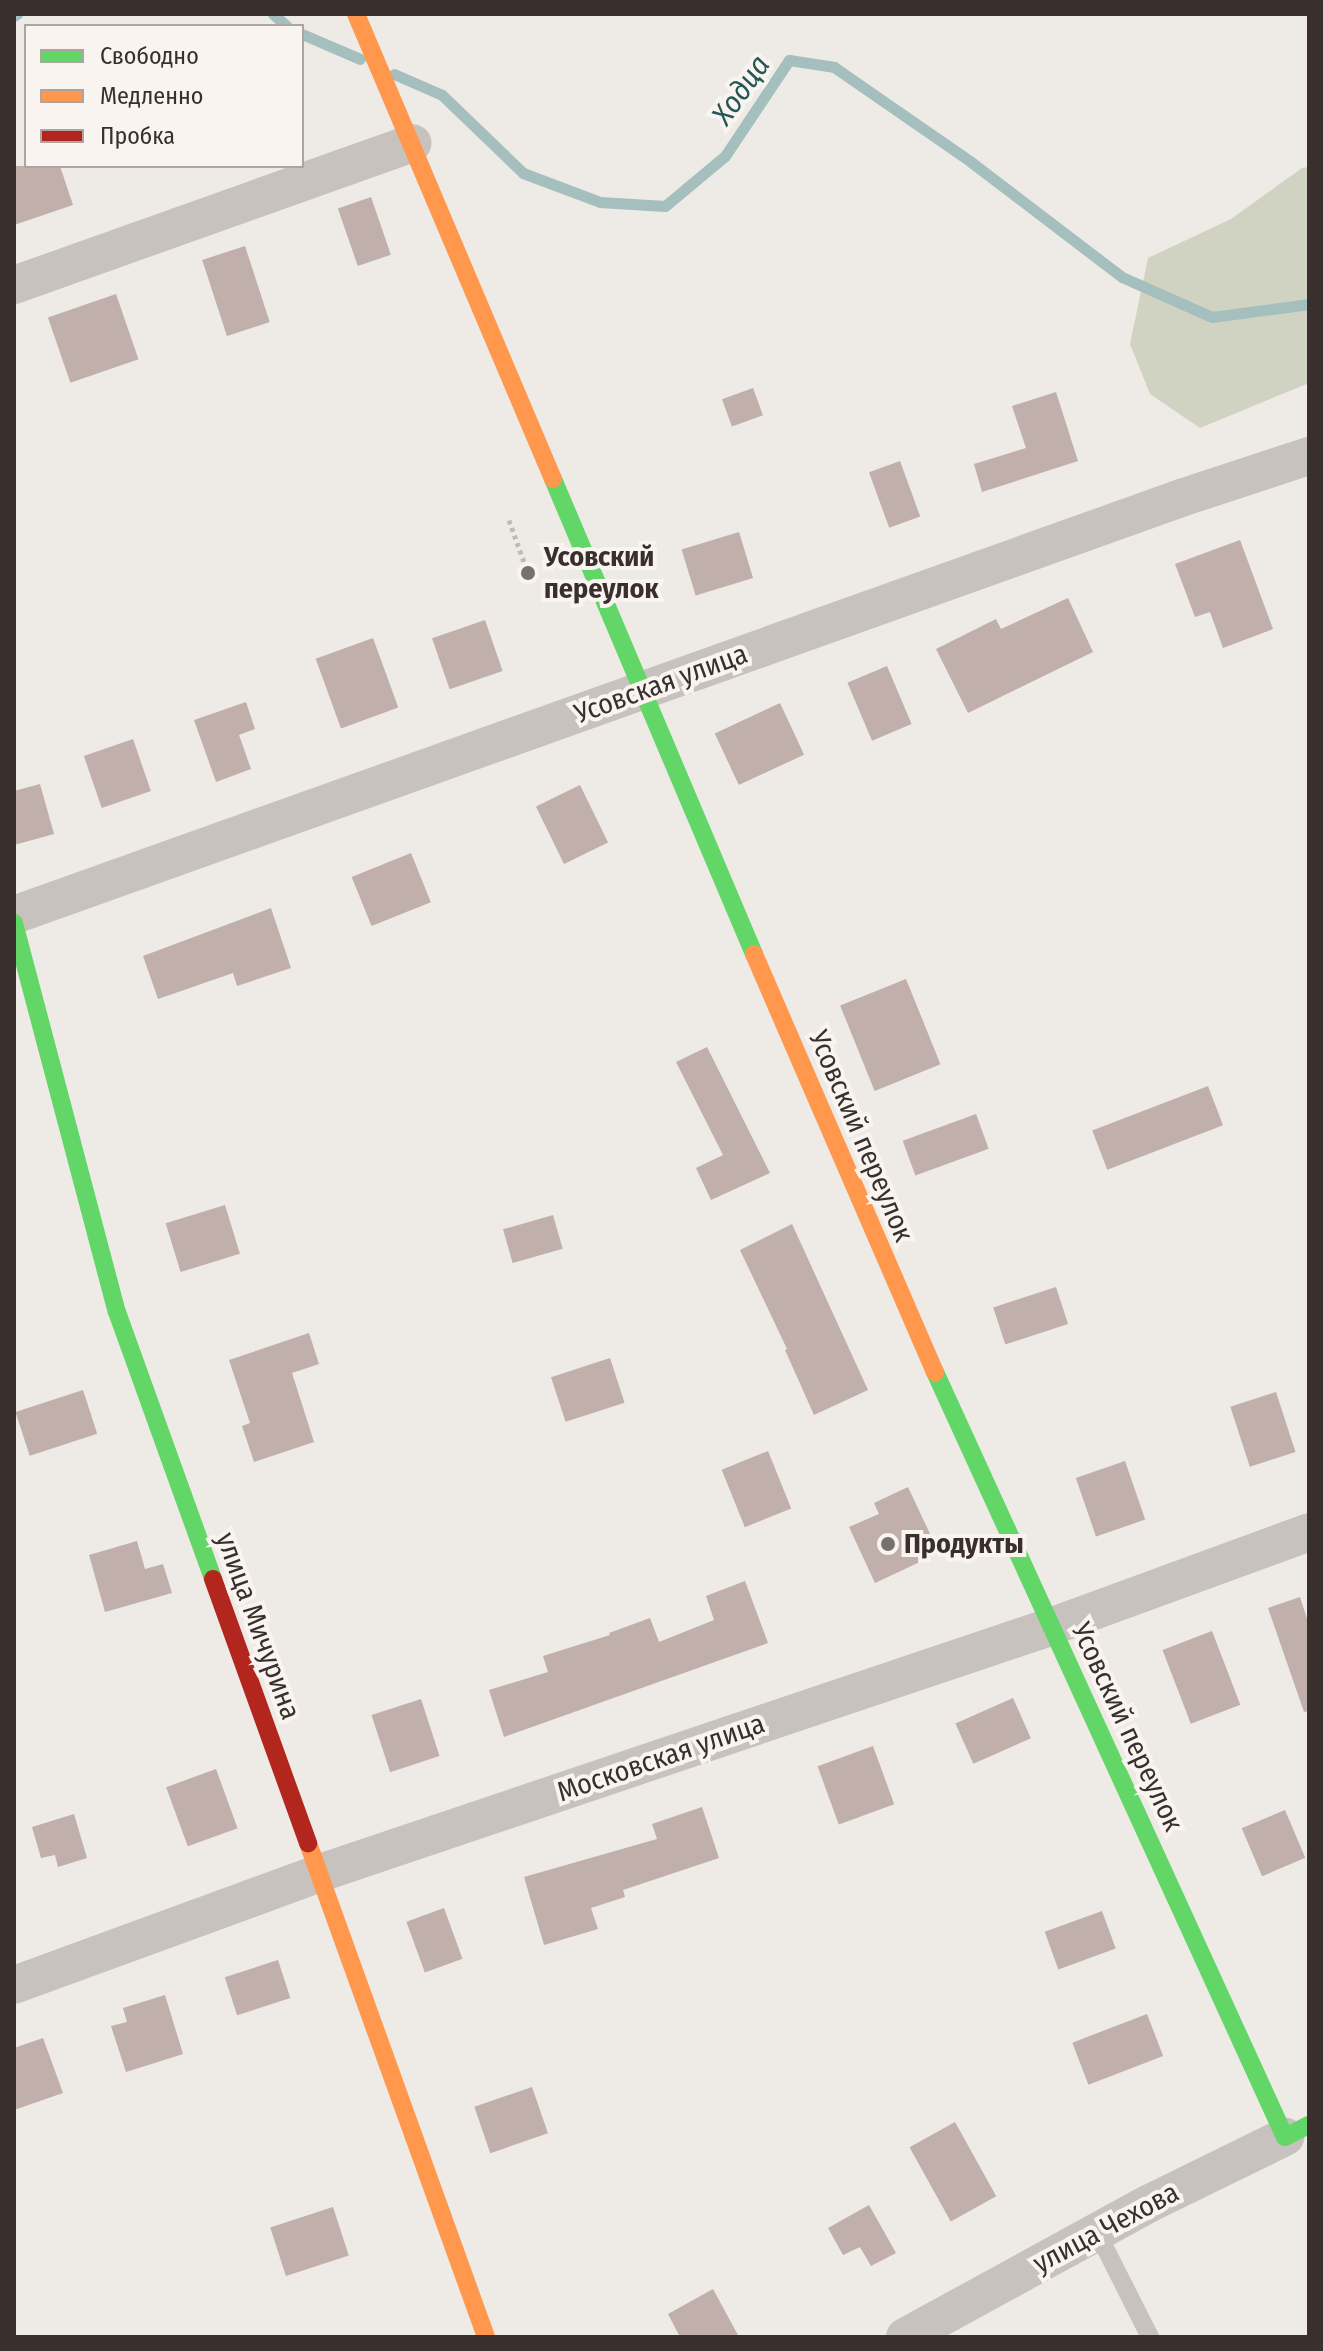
<!DOCTYPE html>
<html>
<head>
<meta charset="utf-8">
<style>
  body { margin:0 }
  #map { position:relative; width:1323px; height:2351px; overflow:hidden; background:#eeeae6; font-family:"Fira Sans Condensed",sans-serif }
  div>[style] { position:absolute }
  [style*='--x'] { left:calc(var(--x)*1px); top:calc(var(--y)*1px); width:calc(var(--w)*1px); rotate:calc(var(--a)*1deg) }
  .green>* { inset:0; background:#d1d3c2 }
  .stream>* { height:11px; margin:-5.5px; padding:0 5.5px; transform-origin:5.5px; border-radius:5.5px; background:#a4bfbd }
  .building>* { inset:0; background:#c0afaa; transform-origin:0 0 }
  .path>* { height:5px; margin-top:-2.5px; transform-origin:0; background:repeating-linear-gradient(90deg,#c1bbb7 0 4px,transparent 0 8px) }
  .lane>* { height:18px; margin:-9px; padding:0 9px; transform-origin:9px; border-radius:9px; background:#c8c2be }
  .street>* { height:38px; margin:-19px; padding:0 19px; transform-origin:19px; border-radius:19px; background:#c8c2be }
  .fast>* { height:18px; margin:-9px; padding:0 9px; transform-origin:9px; border-radius:9px; background:#63d668 }
  .slow>* { height:18px; margin:-9px; padding:0 9px; transform-origin:9px; border-radius:9px; background:#ff974d }
  .jam>* { height:18px; margin:-9px; padding:0 9px; transform-origin:9px; border-radius:9px; background:#b3261e }
  .dots>* { width:22px; height:22px; translate:-50% -50%; box-sizing:border-box; border:4px solid #f9f4ef; border-radius:50% }
  span { translate:-50% -50%; white-space:nowrap; text-align:center; line-height:1.15; -webkit-text-stroke:8px #f9f4ef; paint-order:stroke }
  .poi-label { font-size:28px; color:#392f2d; font-weight:700 }
  .left { translate:0 -50%; text-align:left }
  .street-label { font-size:28px; color:#392f2d }
  .water-label { font-size:30px; color:#265756; font-style:italic }
  .frame { position:absolute; inset:0; border:16px solid #392f2d; pointer-events:none }
  .legend { position:absolute; left:24px; top:24px; width:280px; height:144px; box-sizing:border-box; background:#f9f4ef; border:2px solid #aca5a1; margin:0; padding:10px 14px; list-style:none; font-size:24px; color:#392f2d }
  .legend li { display:flex; align-items:center; gap:16px; height:40px }
  .legend b { width:40px; border:2px solid #aca5a1 }
</style>
</head>
<body>
<div id="map">
  <div class="green">
    <i style="clip-path:polygon(1309px 167px,1309px 383px,1200px 428px,1150px 394px,1130px 344px,1148px 258px,1231px 219px,1302px 168px)"></i>
  </div>
  <div class="stream">
    <i style="--x:273;--y:14;--w:18;--a:41"></i>
    <i style="--x:14;--y:16;--w:4;--a:-34"></i>
    <i style="--x:302;--y:34;--w:63;--a:23.3"></i>
    <i style="--x:394;--y:74;--w:52;--a:23.6"></i>
    <i style="--x:442;--y:95;--w:112;--a:43.9"></i>
    <i style="--x:523;--y:173;--w:82;--a:20.6"></i>
    <i style="--x:600;--y:202;--w:65;--a:3.5"></i>
    <i style="--x:665;--y:206;--w:78;--a:-39.8"></i>
    <i style="--x:725;--y:156;--w:115;--a:-56.3"></i>
    <i style="--x:789;--y:60;--w:46;--a:8.8"></i>
    <i style="--x:834;--y:67;--w:167;--a:34.7"></i>
    <i style="--x:971;--y:162;--w:190;--a:37.3"></i>
    <i style="--x:1122;--y:277;--w:98;--a:24"></i>
    <i style="--x:1212;--y:317;--w:98;--a:-7.6"></i>
  </div>
  <div class="building">
    <i style="clip-path:polygon(14px 166px,60px 166px,73px 205px,14px 225px)"></i>
    <i style="left:371px;top:197px;width:61px;height:35px;rotate:71deg"></i>
    <i style="left:245px;top:246px;width:80px;height:45px;rotate:72deg"></i>
    <i style="left:116px;top:294px;width:69px;height:72px;rotate:71deg"></i>
    <i style="left:753px;top:388px;width:29px;height:33px;rotate:70deg"></i>
    <i style="clip-path:polygon(1056px 392px,1078px 461px,982px 492px,974px 464px,1026px 448px,1012px 406px)"></i>
    <i style="left:900px;top:461px;width:59px;height:33px;rotate:70deg"></i>
    <i style="left:739px;top:532px;width:48px;height:60px;rotate:73deg"></i>
    <i style="clip-path:polygon(1240px 540px,1273px 629px,1223px 648px,1210px 612px,1195px 617px,1175px 564px)"></i>
    <i style="clip-path:polygon(1068px 598px,1093px 652px,968px 713px,936px 649px,996px 619px,1001px 629px)"></i>
    <i style="left:485px;top:620px;width:54px;height:56px;rotate:71deg"></i>
    <i style="left:373px;top:638px;width:74px;height:61px;rotate:70deg"></i>
    <i style="left:887px;top:666px;width:63px;height:43px;rotate:67deg"></i>
    <i style="clip-path:polygon(246px 702px,255px 729px,239px 735px,251px 769px,216px 782px,194px 720px)"></i>
    <i style="left:780px;top:703px;width:57px;height:72px;rotate:65deg"></i>
    <i style="left:133px;top:739px;width:55px;height:52px;rotate:71deg"></i>
    <i style="clip-path:polygon(40px 784px,54px 834px,14px 845px,14px 791px)"></i>
    <i style="left:580px;top:785px;width:64px;height:49px;rotate:64deg"></i>
    <i style="left:411px;top:853px;width:53px;height:64px;rotate:68deg"></i>
    <i style="clip-path:polygon(271px 908px,291px 968px,237px 986px,233px 973px,158px 999px,143px 956px)"></i>
    <i style="left:906px;top:979px;width:92px;height:71px;rotate:68deg"></i>
    <i style="clip-path:polygon(707px 1047px,770px 1173px,711px 1200px,696px 1168px,723px 1155px,676px 1062px)"></i>
    <i style="left:1208px;top:1086px;width:42px;height:124px;rotate:69deg"></i>
    <i style="left:976px;top:1114px;width:37px;height:78px;rotate:70deg"></i>
    <i style="left:225px;top:1205px;width:51px;height:62px;rotate:73deg"></i>
    <i style="left:553px;top:1215px;width:35px;height:52px;rotate:74deg"></i>
    <i style="clip-path:polygon(792px 1224px,868px 1390px,814px 1415px,785px 1350px,787px 1349px,740px 1250px)"></i>
    <i style="left:1056px;top:1287px;width:39px;height:66px;rotate:72deg"></i>
    <i style="clip-path:polygon(309px 1333px,319px 1364px,292px 1373px,314px 1442px,254px 1462px,242px 1426px,250px 1423px,229px 1360px)"></i>
    <i style="left:610px;top:1358px;width:47px;height:62px;rotate:72deg"></i>
    <i style="left:83px;top:1390px;width:46px;height:71px;rotate:72deg"></i>
    <i style="left:1276px;top:1392px;width:63px;height:48px;rotate:72deg"></i>
    <i style="left:768px;top:1451px;width:62px;height:50px;rotate:68deg"></i>
    <i style="left:1125px;top:1461px;width:62px;height:52px;rotate:71deg"></i>
    <i style="clip-path:polygon(908px 1487px,939px 1553px,875px 1583px,849px 1527px,879px 1514px,874px 1503px)"></i>
    <i style="clip-path:polygon(137px 1541px,145px 1569px,163px 1564px,172px 1593px,105px 1612px,89px 1555px)"></i>
    <i style="clip-path:polygon(745px 1581px,768px 1643px,504px 1737px,489px 1690px,548px 1672px,543px 1656px,610px 1635px,609px 1633px,650px 1618px,659px 1642px,714px 1620px,706px 1596px)"></i>
    <i style="clip-path:polygon(1300px 1597px,1309px 1625px,1309px 1711px,1304px 1712px,1268px 1608px)"></i>
    <i style="left:1212px;top:1631px;width:79px;height:53px;rotate:69deg"></i>
    <i style="left:1013px;top:1698px;width:44px;height:63px;rotate:66deg"></i>
    <i style="left:421px;top:1699px;width:60px;height:52px;rotate:72deg"></i>
    <i style="left:873px;top:1746px;width:62px;height:59px;rotate:70deg"></i>
    <i style="left:216px;top:1769px;width:63px;height:53px;rotate:70deg"></i>
    <i style="clip-path:polygon(702px 1807px,719px 1858px,623px 1890px,625px 1897px,591px 1908px,598px 1929px,544px 1945px,524px 1877px,657px 1839px,652px 1824px)"></i>
    <i style="left:1285px;top:1810px;width:52px;height:47px;rotate:67deg"></i>
    <i style="clip-path:polygon(74px 1814px,87px 1858px,58px 1867px,55px 1855px,41px 1858px,32px 1827px)"></i>
    <i style="left:444px;top:1908px;width:54px;height:40px;rotate:70deg"></i>
    <i style="left:1102px;top:1911px;width:40px;height:61px;rotate:70deg"></i>
    <i style="left:278px;top:1960px;width:40px;height:56px;rotate:72deg"></i>
    <i style="clip-path:polygon(165px 1995px,183px 2054px,126px 2072px,111px 2026px,127px 2022px,123px 2008px)"></i>
    <i style="left:1147px;top:2014px;width:45px;height:80px;rotate:69deg"></i>
    <i style="clip-path:polygon(43px 2038px,63px 2093px,14px 2110px,14px 2048px)"></i>
    <i style="left:532px;top:2087px;width:49px;height:61px;rotate:71deg"></i>
    <i style="left:955px;top:2122px;width:85px;height:52px;rotate:61deg"></i>
    <i style="clip-path:polygon(869px 2205px,896px 2253px,871px 2266px,860px 2247px,843px 2255px,828px 2228px)"></i>
    <i style="left:333px;top:2207px;width:51px;height:66px;rotate:72deg"></i>
    <i style="clip-path:polygon(713px 2289px,739px 2337px,680px 2337px,668px 2314px)"></i>
  </div>
  <div class="path">
    <i style="--x:509;--y:520;--w:56;--a:70.3"></i>
  </div>
  <div class="lane">
    <i style="--x:1097;--y:2232;--w:118;--a:63.2"></i>
  </div>
  <div class="street">
    <i style="--x:14;--y:285;--w:423;--a:-19.6"></i>
    <i style="--x:14;--y:915;--w:1242;--a:-19.66"></i>
    <i style="--x:1184;--y:497;--w:132;--a:-18.2"></i>
    <i style="--x:14;--y:1985;--w:323;--a:-20.1"></i>
    <i style="--x:317;--y:1874;--w:773;--a:-18.62"></i>
    <i style="--x:1050;--y:1627;--w:276;--a:-20.1"></i>
    <i style="--x:905;--y:2337;--w:277;--a:-28.7"></i>
    <i style="--x:1148;--y:2204;--w:153;--a:-26.1"></i>
  </div>
  <div class="fast">
    <i style="--x:553;--y:479;--w:516;--a:67.06"></i>
    <i style="--x:14;--y:923;--w:402;--a:75.2"></i>
    <i style="--x:117;--y:1312;--w:284;--a:70.2"></i>
    <i style="--x:935;--y:1372;--w:841;--a:65.42"></i>
    <i style="--x:1285;--y:2137;--w:27;--a:-27"></i>
  </div>
  <div class="slow">
    <i style="--x:356;--y:14;--w:505;--a:67.04"></i>
    <i style="--x:754;--y:954;--w:456;--a:66.6"></i>
    <i style="--x:308;--y:1843;--w:525;--a:70.18"></i>
  </div>
  <div class="jam">
    <i style="--x:213;--y:1579;--w:281;--a:70.2"></i>
  </div>
  <div class="dots">
    <i style="left:528px;top:573px;background:#78706e"></i>
    <i style="left:888px;top:1544px;background:#78706e"></i>
  </div>
  <div class="poi-label">
    <span class="left" style="left:544px;top:573px">Усовский<br>переулок</span>
    <span class="left" style="left:904px;top:1544px">Продукты</span>
  </div>
  <div class="street-label">
    <span style="left:661px;top:684px;rotate:-20deg">Усовская улица</span>
    <span style="left:861px;top:1136px;rotate:67deg">Усовский переулок</span>
    <span style="left:258px;top:1626px;rotate:70deg">улица Мичурина</span>
    <span style="left:1127px;top:1727px;rotate:65deg">Усовский переулок</span>
    <span style="left:661px;top:1758px;rotate:-19deg">Московская улица</span>
    <span style="left:1106px;top:2228px;rotate:-28deg">улица Чехова</span>
  </div>
  <div class="water-label">
    <span style="left:741px;top:90px;rotate:-55deg">Ходца</span>
  </div>
  <div class="frame"></div>
  <ul class="legend">
  <li><b style="height:10px;background:#63d668"></b>Свободно</li>
  <li><b style="height:10px;background:#ff974d"></b>Медленно</li>
  <li><b style="height:10px;background:#b3261e"></b>Пробка</li>
  </ul>
</div>
</body>
</html>
